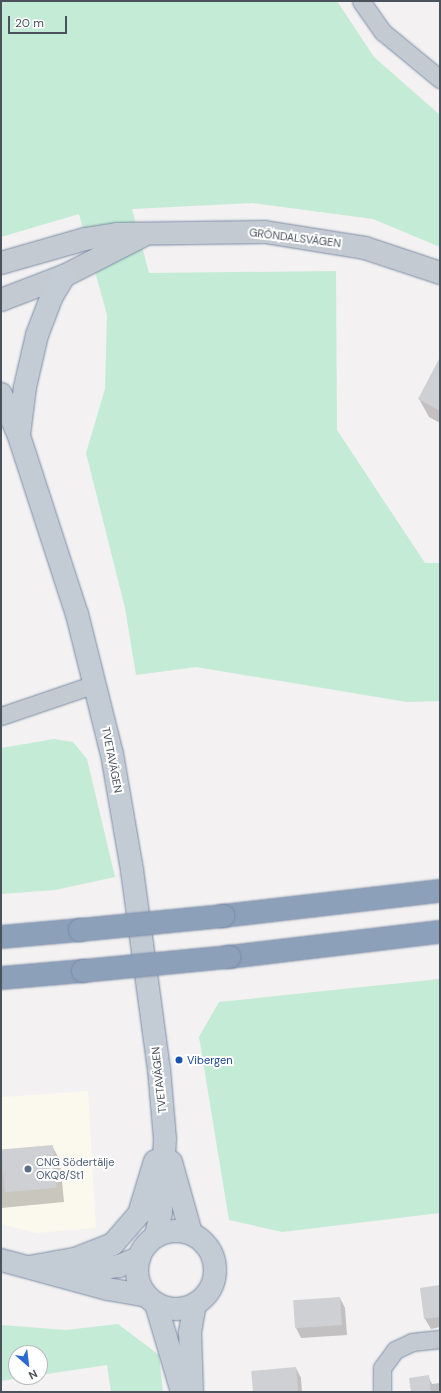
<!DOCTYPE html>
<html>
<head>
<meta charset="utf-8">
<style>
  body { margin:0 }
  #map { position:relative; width:441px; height:1393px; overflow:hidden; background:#f3f1f1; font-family:"DM Sans",sans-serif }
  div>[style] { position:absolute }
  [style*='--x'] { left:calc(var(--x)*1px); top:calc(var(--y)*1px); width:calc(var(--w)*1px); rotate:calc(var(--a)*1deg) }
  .commercial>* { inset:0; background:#fbf8ed }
  .green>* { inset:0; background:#c4ebd6 }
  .shadow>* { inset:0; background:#0003 }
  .building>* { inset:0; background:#ced0d4; transform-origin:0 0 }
  .roads { filter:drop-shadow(0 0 1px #798ba6) drop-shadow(0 0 1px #798ba6) }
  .minor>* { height:17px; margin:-8.5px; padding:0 8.5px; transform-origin:8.5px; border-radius:8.5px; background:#c3cad1 }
  .tertiary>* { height:22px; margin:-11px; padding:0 11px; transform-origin:11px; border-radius:11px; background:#c3cad1 }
  .secondary>* { height:22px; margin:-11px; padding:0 11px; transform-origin:11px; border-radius:11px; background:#c3cbd5 }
  .secondary>.ring { margin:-11px; padding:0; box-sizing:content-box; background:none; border:22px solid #c3cbd5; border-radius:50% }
  .motorway>* { height:22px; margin:-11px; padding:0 11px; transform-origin:11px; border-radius:11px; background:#8da0ba }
  .bridges { filter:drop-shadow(0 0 1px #798ba6) drop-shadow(0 0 1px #798ba6) }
  .motorway-bridge>* { height:22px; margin:-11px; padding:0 11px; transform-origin:11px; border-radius:11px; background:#8da0ba }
  .dots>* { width:11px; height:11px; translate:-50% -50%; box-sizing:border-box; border:2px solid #fff; border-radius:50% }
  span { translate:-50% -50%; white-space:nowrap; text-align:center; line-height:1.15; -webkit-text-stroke:4px #fff; paint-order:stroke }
  .street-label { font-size:11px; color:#4a525c }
  .transit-label { font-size:11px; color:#164399 }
  .left { translate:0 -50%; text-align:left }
  .service-label { font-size:11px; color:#4e5e75 }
  .frame { position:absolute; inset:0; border:2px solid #4a525c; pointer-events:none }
  .north { position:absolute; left:8px; top:1345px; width:40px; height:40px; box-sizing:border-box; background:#fff; border:1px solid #b7babe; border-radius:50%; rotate:152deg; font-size:11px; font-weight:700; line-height:16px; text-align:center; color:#4a525c }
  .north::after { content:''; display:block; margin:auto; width:14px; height:18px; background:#2b69d2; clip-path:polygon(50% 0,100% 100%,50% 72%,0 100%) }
  .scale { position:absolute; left:8px; top:16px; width:59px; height:18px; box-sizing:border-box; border:2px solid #4a525c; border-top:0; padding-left:5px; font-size:12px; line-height:14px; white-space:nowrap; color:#4a525c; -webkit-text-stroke:3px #fff; paint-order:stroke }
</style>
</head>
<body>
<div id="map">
  <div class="commercial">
    <i style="clip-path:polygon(88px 1091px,96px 1228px,37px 1233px,1px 1224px,1px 1097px)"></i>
  </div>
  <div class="green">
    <i style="clip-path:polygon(1px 1px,337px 1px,374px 57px,440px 115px,440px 247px,373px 219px,253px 203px,132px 209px,149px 273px,336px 271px,337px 430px,425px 563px,440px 563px,440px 701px,407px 702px,196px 667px,136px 675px,125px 608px,86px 453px,105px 389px,107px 315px,79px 214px,1px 237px)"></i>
    <i style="clip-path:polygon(54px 739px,73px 742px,87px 759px,115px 877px,55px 890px,1px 894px,1px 748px)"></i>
    <i style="clip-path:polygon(440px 979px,440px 1213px,282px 1232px,229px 1220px,199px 1037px,219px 1002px)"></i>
    <i style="clip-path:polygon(118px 1324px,159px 1355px,163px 1392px,111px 1392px,107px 1365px,40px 1375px,40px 1353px,16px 1353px,16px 1377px,26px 1377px,1px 1381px,1px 1325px,66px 1330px)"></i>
  </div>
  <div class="shadow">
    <i style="clip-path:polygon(440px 360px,440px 423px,429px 417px,419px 399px)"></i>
    <i style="clip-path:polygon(52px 1146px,60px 1160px,64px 1202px,1px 1208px,1px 1151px)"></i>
    <i style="clip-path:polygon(440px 1286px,440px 1327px,431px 1329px,425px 1319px)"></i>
    <i style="clip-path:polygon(340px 1298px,345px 1308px,347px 1335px,301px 1338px,296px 1328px)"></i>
    <i style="clip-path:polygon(296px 1368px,301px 1378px,302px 1392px,253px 1392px)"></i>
    <i style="clip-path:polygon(428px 1376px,432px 1384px,440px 1383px,440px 1392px,412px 1392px)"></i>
  </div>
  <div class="building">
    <i style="clip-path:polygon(440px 357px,440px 411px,418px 399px)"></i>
    <i style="left:53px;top:1145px;width:43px;height:52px;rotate:85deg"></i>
    <i style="clip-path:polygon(440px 1285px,440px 1317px,424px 1319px,420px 1288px)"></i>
    <i style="left:340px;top:1297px;width:28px;height:47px;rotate:86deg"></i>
    <i style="left:296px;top:1367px;width:25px;height:45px;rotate:85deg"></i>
    <i style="clip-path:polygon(429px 1375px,431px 1392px,411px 1392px,409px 1378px)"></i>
  </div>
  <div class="roads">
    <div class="minor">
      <i style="--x:361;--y:1;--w:38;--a:55"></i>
      <i style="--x:383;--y:32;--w:74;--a:39.5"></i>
      <i style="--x:1;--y:716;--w:99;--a:-18.8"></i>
      <i style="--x:382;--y:1392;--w:24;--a:-90"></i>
      <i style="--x:382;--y:1368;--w:22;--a:-54"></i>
      <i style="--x:395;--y:1350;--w:19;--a:-25"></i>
      <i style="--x:412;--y:1342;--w:28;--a:-6"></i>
    </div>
    <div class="tertiary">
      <i style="--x:1;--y:263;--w:87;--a:-15.9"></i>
      <i style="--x:85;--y:239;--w:32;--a:-9"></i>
      <i style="--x:117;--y:234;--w:148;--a:-0.8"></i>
      <i style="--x:265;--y:232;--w:101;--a:9.1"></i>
      <i style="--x:365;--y:248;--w:79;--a:18.4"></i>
      <i style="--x:1;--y:300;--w:67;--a:-20.9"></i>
      <i style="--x:64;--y:276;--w:88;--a:-27.1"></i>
    </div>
    <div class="secondary">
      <i style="--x:1;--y:394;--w:46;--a:66.8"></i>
      <i style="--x:19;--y:436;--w:187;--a:72"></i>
      <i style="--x:77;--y:614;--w:144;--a:76"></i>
      <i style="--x:112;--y:754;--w:118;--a:80.2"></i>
      <i style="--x:132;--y:870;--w:201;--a:82.3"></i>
      <i style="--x:159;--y:1069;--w:70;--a:85.1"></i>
      <i style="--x:165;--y:1139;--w:73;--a:93.1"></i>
      <i style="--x:161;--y:1212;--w:25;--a:102"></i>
      <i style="--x:19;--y:435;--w:48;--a:-82.9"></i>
      <i style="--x:25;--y:387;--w:53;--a:-77"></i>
      <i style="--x:37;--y:335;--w:42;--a:-69"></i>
      <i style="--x:52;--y:296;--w:23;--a:-59"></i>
      <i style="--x:171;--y:1162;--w:74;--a:74.3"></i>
      <i class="ring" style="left:137px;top:1231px;width:56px;height:56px"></i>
      <i style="--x:1;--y:1260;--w:111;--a:15.2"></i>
      <i style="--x:108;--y:1289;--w:39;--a:10"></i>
      <i style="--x:29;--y:1267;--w:47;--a:-9.9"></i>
      <i style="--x:75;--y:1259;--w:41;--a:-21.5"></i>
      <i style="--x:113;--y:1244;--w:40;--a:-49"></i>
      <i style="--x:139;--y:1214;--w:55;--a:-73.2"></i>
      <i style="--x:66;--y:1272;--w:53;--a:-6.5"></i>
      <i style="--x:119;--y:1266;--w:22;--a:-22"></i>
      <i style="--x:156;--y:1304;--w:92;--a:73.5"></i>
      <i style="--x:192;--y:1392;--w:60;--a:-91.9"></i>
      <i style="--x:190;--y:1332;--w:28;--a:-80"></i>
    </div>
    <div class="motorway">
      <i style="--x:223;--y:916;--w:218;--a:-6.6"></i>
      <i style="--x:1;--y:937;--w:79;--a:-5.1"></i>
      <i style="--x:229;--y:957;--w:212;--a:-6.8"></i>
      <i style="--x:1;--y:978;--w:82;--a:-4.9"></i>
    </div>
  </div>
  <div class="bridges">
    <div class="motorway-bridge">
      <i style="--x:80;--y:930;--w:144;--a:-5.6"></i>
      <i style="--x:83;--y:971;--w:147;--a:-5.5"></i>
    </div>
  </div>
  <div class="dots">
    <i style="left:179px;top:1060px;background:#1a4fb4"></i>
    <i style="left:28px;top:1169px;background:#5c6f8a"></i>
  </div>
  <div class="street-label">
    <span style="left:295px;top:238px;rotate:7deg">GRÖNDALSVÄGEN</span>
    <span style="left:112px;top:760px;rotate:79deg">TVETAVÄGEN</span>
    <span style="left:159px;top:1080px;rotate:-96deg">TVETAVÄGEN</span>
  </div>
  <div class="transit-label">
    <span class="left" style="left:187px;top:1060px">Vibergen</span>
  </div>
  <div class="service-label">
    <span class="left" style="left:36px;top:1169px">CNG Södertälje<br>OKQ8/St1</span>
  </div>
  <div class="frame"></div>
  <div class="north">N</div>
  <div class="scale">20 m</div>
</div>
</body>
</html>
